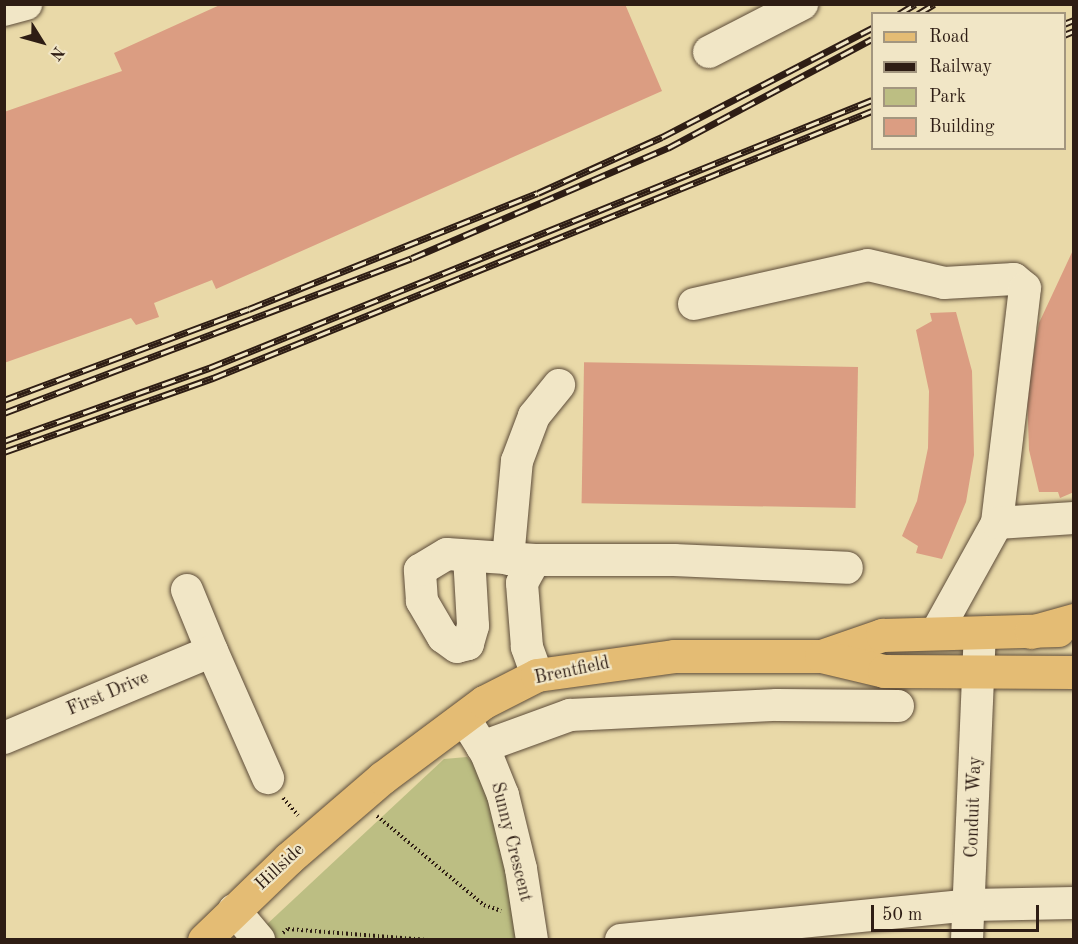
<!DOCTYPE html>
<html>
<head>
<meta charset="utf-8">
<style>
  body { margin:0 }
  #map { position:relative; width:1078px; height:944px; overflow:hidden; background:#e9d9a8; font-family:"Old Standard TT",serif }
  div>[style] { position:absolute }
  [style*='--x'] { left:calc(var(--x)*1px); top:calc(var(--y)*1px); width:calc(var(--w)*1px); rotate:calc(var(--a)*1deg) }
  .green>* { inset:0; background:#bcbe83 }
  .building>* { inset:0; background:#db9d82; transform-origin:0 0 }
  .path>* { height:4px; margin-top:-2px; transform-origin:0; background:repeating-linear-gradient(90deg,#2e1d14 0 1.5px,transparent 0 4.5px) }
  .roads { filter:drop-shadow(0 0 2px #5d4c39) drop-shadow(0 0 2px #5d4c39) }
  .minor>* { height:32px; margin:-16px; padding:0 16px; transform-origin:16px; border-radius:16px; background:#f1e6c6 }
  .major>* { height:33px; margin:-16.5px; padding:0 16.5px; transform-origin:16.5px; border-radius:16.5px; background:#e4bc74 }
  .highway>* { height:33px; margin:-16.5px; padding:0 16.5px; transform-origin:16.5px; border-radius:16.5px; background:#e4bc74 }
  .rail>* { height:7px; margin-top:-3.5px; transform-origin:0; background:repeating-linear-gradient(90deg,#f1e6c6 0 14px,#2e1d14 0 28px); box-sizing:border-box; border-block:2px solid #2e1d14 }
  span { translate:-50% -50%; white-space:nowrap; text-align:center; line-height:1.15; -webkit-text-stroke:4.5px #f1e6c6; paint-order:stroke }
  .street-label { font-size:18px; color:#2e1d14 }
  .frame { position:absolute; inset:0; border:6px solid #2e1d14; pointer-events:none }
  .legend { position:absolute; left:871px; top:12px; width:195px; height:138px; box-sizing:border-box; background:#f1e6c6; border:2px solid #a3967f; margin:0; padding:8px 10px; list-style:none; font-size:18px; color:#2e1d14 }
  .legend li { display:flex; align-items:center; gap:12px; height:30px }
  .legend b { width:30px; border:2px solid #a3967f }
  .north { position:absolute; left:12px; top:12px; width:60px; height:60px; -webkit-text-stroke:4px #f1e6c6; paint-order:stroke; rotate:127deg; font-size:16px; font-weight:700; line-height:24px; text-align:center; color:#2e1d14 }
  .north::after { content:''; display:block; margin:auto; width:21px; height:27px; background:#2e1d14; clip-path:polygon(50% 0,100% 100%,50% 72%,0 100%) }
  .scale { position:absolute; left:871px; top:905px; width:168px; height:27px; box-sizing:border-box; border:3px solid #2e1d14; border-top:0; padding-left:8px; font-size:18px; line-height:21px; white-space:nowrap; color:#2e1d14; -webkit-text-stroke:4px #f1e6c6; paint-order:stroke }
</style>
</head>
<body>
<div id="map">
  <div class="green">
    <i style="clip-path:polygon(467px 757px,481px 771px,505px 861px,517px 939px,276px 939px,265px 926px,444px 759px)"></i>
  </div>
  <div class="building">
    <i style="clip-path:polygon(222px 4px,625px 4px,662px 91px,216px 289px,212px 280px,154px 303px,159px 317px,136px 325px,131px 318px,4px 363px,4px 112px,122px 71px,114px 53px)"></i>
    <i style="clip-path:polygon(1074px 248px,1074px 492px,1060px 498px,1058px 492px,1039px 492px,1029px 450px,1027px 393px,1039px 323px)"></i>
    <i style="clip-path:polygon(956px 312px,972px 371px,974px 455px,966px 502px,942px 559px,916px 553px,918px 546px,902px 536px,917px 501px,928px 448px,929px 391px,916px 330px,932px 321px,930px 313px)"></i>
    <i style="left:858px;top:367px;width:141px;height:274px;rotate:91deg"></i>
  </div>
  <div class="path">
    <i style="--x:283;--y:798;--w:23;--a:49"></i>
    <i style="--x:377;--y:816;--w:139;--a:39.8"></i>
    <i style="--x:484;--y:905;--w:18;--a:19"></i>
    <i style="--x:283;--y:933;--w:6;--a:-39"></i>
    <i style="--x:288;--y:929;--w:140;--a:4.5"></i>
  </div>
  <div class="roads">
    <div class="minor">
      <i style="--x:4;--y:10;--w:23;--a:-15"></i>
      <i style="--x:709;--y:52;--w:105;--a:-27.3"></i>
      <i style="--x:694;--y:304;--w:178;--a:-12.6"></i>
      <i style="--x:868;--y:265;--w:78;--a:13.3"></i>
      <i style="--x:944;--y:283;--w:70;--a:-3.3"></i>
      <i style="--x:1014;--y:279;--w:14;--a:39"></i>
      <i style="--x:1025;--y:288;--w:237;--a:96.8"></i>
      <i style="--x:997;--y:523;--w:126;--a:119"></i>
      <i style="--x:997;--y:523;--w:77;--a:-3.7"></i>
      <i style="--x:469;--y:556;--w:70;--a:86.7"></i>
      <i style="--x:473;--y:626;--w:19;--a:106"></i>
      <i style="--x:468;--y:644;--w:11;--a:165"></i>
      <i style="--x:457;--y:647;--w:17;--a:-144"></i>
      <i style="--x:443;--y:637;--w:42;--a:-120.3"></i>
      <i style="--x:422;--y:601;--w:31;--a:-94"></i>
      <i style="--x:420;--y:570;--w:31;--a:-31"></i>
      <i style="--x:447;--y:554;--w:88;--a:3.9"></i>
      <i style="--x:508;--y:559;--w:98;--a:-84.8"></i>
      <i style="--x:517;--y:461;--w:48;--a:-69.3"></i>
      <i style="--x:534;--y:416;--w:40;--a:-51"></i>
      <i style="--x:187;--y:590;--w:66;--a:67.7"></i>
      <i style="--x:537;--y:675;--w:30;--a:-110"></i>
      <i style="--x:527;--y:647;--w:64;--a:-94.5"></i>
      <i style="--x:522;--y:583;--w:26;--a:-61"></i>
      <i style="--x:535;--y:560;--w:139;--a:0"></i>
      <i style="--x:674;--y:560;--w:173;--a:2.6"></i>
      <i style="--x:471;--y:729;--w:28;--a:58"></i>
      <i style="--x:486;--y:753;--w:45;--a:68"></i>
      <i style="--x:503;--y:795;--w:76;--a:76.3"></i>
      <i style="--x:521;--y:869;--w:72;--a:81.2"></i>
      <i style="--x:4;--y:738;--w:225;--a:-22.7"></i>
      <i style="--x:212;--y:651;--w:139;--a:66.2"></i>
      <i style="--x:482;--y:747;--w:94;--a:-20"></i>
      <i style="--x:570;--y:715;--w:207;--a:-2.8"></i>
      <i style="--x:777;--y:705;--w:121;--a:0.5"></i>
      <i style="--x:234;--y:910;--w:39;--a:50"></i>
      <i style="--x:621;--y:940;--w:351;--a:-5.7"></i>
      <i style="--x:970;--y:905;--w:104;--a:-1.1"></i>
      <i style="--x:967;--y:940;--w:307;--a:-87.6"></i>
    </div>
    <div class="major">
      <i style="--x:821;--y:656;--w:65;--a:-19"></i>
      <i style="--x:882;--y:635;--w:176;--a:-1.6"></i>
      <i style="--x:204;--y:940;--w:118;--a:-44"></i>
      <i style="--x:289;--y:858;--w:123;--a:-40.7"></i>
      <i style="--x:382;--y:778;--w:127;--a:-36.7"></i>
      <i style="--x:484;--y:702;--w:59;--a:-27"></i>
      <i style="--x:537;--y:675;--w:138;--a:-7.9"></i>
      <i style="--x:674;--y:656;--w:147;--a:0"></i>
      <i style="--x:821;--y:656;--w:65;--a:13.4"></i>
      <i style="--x:884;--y:671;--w:190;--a:0.3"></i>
    </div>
    <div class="highway">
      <i style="--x:1031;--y:632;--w:45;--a:-15.6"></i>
    </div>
  </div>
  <div class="rail">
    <i style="--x:899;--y:14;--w:19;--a:-32"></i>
    <i style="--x:918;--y:14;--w:19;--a:-32"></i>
    <i style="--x:1064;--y:24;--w:11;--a:-22"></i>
    <i style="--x:1064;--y:35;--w:11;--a:-22"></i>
    <i style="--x:4;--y:400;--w:261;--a:-20.4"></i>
    <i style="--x:249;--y:309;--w:311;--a:-21.9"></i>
    <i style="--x:538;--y:193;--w:136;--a:-24.3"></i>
    <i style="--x:662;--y:137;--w:237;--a:-27.4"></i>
    <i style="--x:4;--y:413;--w:436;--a:-20.8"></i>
    <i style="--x:412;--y:258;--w:279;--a:-23.3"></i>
    <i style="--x:668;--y:148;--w:231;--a:-28.1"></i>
    <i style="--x:4;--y:441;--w:218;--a:-19.6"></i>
    <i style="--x:209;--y:368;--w:715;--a:-22.01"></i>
    <i style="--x:4;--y:452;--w:222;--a:-19.5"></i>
    <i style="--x:213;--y:378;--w:711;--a:-22.06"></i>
  </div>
  <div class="street-label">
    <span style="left:572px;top:671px;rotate:-12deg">Brentfield</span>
    <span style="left:108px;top:694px;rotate:-23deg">First Drive</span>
    <span style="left:974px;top:807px;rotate:-88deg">Conduit Way</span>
    <span style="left:511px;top:842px;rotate:76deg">Sunny Crescent</span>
    <span style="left:280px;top:867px;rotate:-43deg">Hillside</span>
  </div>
  <div class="frame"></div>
  <ul class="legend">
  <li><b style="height:8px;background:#e4bc74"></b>Road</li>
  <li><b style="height:8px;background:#2e1d14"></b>Railway</li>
  <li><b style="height:16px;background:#bcbe83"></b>Park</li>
  <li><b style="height:16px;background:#db9d82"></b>Building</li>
  </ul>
  <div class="north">N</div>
  <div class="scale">50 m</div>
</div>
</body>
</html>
